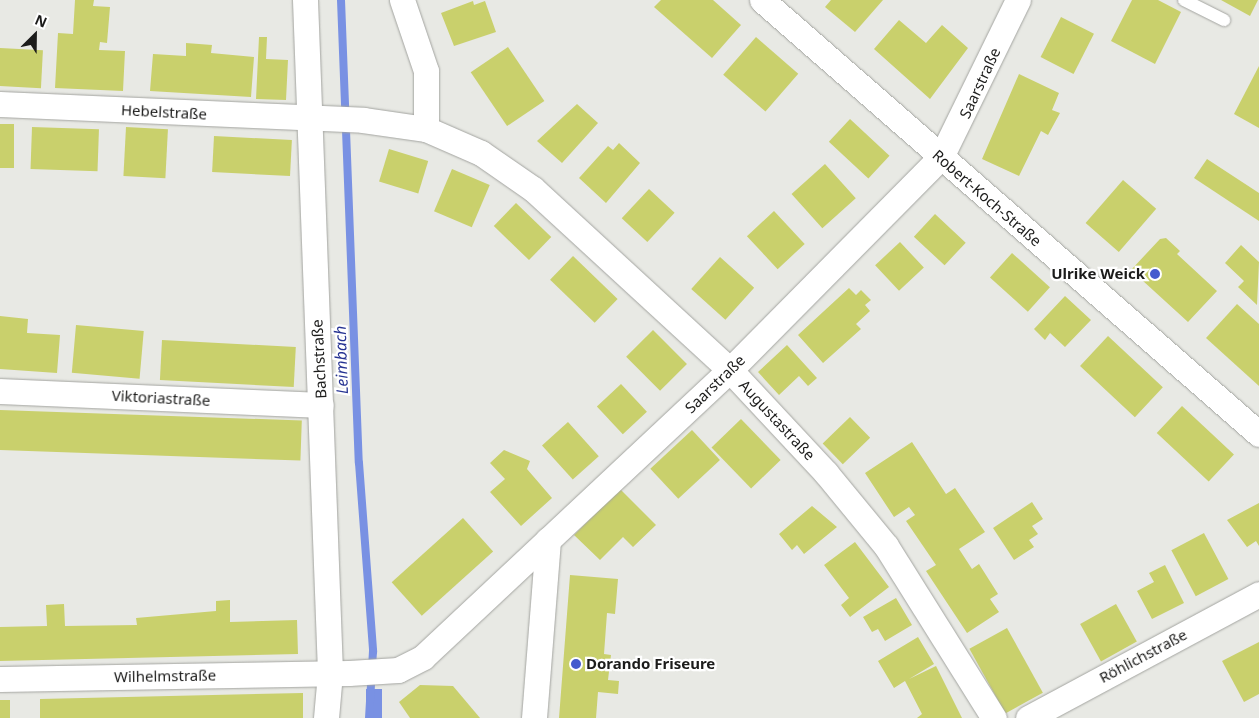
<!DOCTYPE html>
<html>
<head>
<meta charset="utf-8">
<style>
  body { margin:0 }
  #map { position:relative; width:1259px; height:718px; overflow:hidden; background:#e8e9e4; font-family:"Noto Sans",sans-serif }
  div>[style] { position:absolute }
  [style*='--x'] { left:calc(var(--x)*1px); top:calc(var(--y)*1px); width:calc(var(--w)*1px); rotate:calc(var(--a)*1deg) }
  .water>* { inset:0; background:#7991e3; transform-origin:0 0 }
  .stream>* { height:8px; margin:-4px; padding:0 4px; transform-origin:4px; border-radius:4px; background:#7991e3 }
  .building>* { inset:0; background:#c9d06c; transform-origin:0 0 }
  .roads { filter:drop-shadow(0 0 1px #a3a4a0) drop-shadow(0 0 1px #a3a4a0) }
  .lane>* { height:12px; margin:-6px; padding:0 6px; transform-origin:6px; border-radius:6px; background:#fff }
  .street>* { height:25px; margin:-12.5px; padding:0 12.5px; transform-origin:12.5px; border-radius:12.5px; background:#fff }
  .dots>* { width:14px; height:14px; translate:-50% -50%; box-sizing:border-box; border:2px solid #fff; border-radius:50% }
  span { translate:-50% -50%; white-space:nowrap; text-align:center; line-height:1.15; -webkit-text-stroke:4.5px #fff; paint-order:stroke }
  .street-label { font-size:15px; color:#1c1c1b }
  .poi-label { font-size:15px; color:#1c1c1b; font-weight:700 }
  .right { translate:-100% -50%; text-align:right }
  .left { translate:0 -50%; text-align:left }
  .water-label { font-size:16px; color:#263392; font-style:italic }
  .north { position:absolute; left:10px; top:10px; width:50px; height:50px; -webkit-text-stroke:4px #fff; paint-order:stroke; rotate:23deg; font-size:14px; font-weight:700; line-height:20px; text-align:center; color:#1c1c1b }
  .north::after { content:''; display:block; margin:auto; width:18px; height:22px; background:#1c1c1b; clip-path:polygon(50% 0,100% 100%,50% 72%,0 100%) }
</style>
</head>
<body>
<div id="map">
  <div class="water">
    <i style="left:366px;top:689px;width:16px;height:29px"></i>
  </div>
  <div class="stream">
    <i style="--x:341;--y:0;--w:463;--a:87.8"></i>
    <i style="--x:359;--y:463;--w:189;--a:85.7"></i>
    <i style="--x:373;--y:651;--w:67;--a:93.4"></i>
  </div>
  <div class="building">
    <i style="clip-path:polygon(75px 0,94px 0,93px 6px,110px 7px,107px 43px,100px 42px,99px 50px,125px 51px,123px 91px,55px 88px,58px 33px,73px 34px)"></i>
    <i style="clip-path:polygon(661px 0,713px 0,741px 25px,712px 58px,654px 7px)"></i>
    <i style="clip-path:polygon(831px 0,883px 0,855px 32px,825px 7px)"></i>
    <i style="clip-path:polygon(1132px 0,1158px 0,1181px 12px,1155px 64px,1111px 41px)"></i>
    <i style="clip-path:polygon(1221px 0,1258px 0,1250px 16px)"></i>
    <i style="clip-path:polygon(473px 1px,474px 5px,485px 1px,496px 32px,454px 46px,441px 13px)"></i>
    <i style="left:1061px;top:17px;width:37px;height:45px;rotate:27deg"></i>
    <i style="clip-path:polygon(899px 20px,926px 43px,942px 25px,968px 48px,930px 99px,874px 49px)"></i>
    <i style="clip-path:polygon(259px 37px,267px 37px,266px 59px,288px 60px,286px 100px,256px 99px)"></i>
    <i style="left:756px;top:37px;width:56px;height:50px;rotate:41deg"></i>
    <i style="clip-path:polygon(186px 43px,212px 45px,211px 53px,254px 57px,251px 97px,150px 91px,153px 54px,186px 56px)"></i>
    <i style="left:508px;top:47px;width:65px;height:45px;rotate:56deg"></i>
    <i style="left:0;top:48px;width:43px;height:38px;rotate:3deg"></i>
    <i style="clip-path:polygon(1259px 66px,1259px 128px,1234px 114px)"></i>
    <i style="clip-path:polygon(1019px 74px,1059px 93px,1052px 110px,1060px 113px,1048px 135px,1041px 131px,1019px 176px,982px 159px)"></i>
    <i style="clip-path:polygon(577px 104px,598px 123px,562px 163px,537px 141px)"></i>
    <i style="left:850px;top:119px;width:54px;height:31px;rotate:43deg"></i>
    <i style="left:0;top:124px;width:14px;height:44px"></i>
    <i style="left:32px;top:127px;width:67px;height:42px;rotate:2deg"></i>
    <i style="left:126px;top:127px;width:42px;height:49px;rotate:3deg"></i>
    <i style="left:214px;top:136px;width:78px;height:36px;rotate:3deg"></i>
    <i style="clip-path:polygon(619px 143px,640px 163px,606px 203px,579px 178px,608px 146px,613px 150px)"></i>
    <i style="left:389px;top:149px;width:41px;height:34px;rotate:17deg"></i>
    <i style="clip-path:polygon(1207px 159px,1259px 193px,1259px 221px,1194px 178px)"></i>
    <i style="left:825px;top:164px;width:46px;height:45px;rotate:48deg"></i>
    <i style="left:452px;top:169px;width:41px;height:46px;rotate:23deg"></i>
    <i style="left:1123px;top:180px;width:44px;height:57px;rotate:41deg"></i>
    <i style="left:649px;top:189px;width:35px;height:40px;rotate:43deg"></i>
    <i style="left:516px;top:203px;width:49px;height:32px;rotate:44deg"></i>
    <i style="left:774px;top:211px;width:45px;height:37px;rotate:47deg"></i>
    <i style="left:935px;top:214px;width:42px;height:31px;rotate:43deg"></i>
    <i style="clip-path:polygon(1166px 238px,1180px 251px,1177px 254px,1217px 291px,1188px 322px,1131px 270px,1160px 239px)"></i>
    <i style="left:900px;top:242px;width:35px;height:34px;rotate:47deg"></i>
    <i style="clip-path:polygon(1241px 245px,1259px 262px,1257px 305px,1238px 287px,1244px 281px,1225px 263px)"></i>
    <i style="left:1012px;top:253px;width:51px;height:33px;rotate:42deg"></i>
    <i style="left:573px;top:256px;width:62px;height:33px;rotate:44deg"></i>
    <i style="left:720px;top:257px;width:46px;height:43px;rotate:42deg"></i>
    <i style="clip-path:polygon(849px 288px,856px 295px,861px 290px,871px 300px,865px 305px,870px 311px,856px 324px,861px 329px,823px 363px,798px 335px)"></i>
    <i style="clip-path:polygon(1065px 296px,1091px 320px,1065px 347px,1050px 333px,1045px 340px,1034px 329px)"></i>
    <i style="clip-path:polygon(1237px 304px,1259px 324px,1259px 386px,1206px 338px)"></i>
    <i style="clip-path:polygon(0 316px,28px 319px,27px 333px,60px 335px,57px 373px,0 369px)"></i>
    <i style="left:76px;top:325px;width:68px;height:48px;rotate:5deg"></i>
    <i style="left:653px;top:330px;width:48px;height:38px;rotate:45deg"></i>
    <i style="left:1108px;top:336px;width:75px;height:41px;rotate:43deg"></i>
    <i style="left:162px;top:340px;width:134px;height:40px;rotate:3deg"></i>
    <i style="clip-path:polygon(787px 345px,817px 378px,808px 386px,799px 376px,779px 395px,758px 372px)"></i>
    <i style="left:621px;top:384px;width:38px;height:33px;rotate:47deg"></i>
    <i style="left:1182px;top:406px;width:71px;height:37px;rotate:43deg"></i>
    <i style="left:0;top:410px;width:302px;height:40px;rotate:2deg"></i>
    <i style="left:850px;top:417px;width:29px;height:38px;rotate:46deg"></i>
    <i style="left:741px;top:419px;width:57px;height:41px;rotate:46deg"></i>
    <i style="left:568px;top:422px;width:46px;height:35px;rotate:48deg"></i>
    <i style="left:692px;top:430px;width:41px;height:57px;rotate:47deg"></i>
    <i style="clip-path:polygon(912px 442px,946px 494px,955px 488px,985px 532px,959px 549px,972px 569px,979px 564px,998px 594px,990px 599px,999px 612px,967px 633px,926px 571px,936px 565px,906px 521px,915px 515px,909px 507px,894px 517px,865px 473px)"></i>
    <i style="clip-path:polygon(504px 450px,530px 461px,527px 469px,552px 498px,521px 526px,490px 492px,505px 479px,490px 463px)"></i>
    <i style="clip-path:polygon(620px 489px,656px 525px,633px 547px,623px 537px,600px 560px,574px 535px)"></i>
    <i style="clip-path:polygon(1032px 502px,1043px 519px,1032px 526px,1038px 534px,1029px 540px,1034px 547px,1014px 560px,993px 528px)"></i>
    <i style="clip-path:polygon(1259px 503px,1259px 546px,1256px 541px,1247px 547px,1227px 520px)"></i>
    <i style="clip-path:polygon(812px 506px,837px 527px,804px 554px,797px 545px,792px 550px,779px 534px)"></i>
    <i style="left:463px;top:518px;width:45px;height:96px;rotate:48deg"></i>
    <i style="left:1204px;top:533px;width:52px;height:37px;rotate:62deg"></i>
    <i style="clip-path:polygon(855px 542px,889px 587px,850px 617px,841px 605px,849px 598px,824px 565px)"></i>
    <i style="clip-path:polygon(1165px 565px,1184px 603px,1152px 619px,1137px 591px,1154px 582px,1149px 573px)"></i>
    <i style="clip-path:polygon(570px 575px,618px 579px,615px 614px,607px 613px,604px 654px,611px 655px,608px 680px,619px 681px,618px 694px,598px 692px,596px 718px,559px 718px)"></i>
    <i style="clip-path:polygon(896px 598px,912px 625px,885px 641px,878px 629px,872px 632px,863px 617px)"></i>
    <i style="clip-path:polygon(230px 600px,230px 622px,297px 620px,298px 654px,0 661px,0 627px,47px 626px,46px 605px,64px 604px,65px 626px,137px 625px,136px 618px,216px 611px,216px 601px)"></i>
    <i style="left:1116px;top:604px;width:43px;height:41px;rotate:61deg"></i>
    <i style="left:1007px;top:628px;width:74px;height:43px;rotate:61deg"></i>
    <i style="clip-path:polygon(918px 637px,934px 664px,909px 679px,936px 666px,962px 718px,917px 718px,922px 714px,905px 681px,894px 688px,878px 661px)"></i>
    <i style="clip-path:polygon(1259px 642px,1259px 694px,1244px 702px,1222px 661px)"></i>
    <i style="clip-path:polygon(420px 685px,453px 686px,480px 718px,410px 718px,399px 702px)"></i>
    <i style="clip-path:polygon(303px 693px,303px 718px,40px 718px,40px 699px)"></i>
    <i style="left:0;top:700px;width:10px;height:18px"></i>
  </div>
  <div class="roads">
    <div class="lane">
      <i style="--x:1184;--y:0;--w:45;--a:26.6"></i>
    </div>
    <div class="street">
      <i style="--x:305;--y:0;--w:673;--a:87.87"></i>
      <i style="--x:330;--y:673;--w:45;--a:95.1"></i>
      <i style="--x:402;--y:0;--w:75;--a:71.3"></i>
      <i style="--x:426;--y:71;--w:58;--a:90"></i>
      <i style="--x:426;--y:129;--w:60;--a:23.6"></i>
      <i style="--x:481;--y:153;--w:63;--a:34.7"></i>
      <i style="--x:533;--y:189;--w:268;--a:42.6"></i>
      <i style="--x:730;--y:370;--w:141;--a:47"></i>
      <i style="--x:826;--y:473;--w:94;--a:50.6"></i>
      <i style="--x:886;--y:546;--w:203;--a:57.9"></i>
      <i style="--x:762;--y:0;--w:660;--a:41.13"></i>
      <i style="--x:0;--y:104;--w:363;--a:2.5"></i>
      <i style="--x:363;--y:120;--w:64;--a:8.1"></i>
      <i style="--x:0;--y:391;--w:321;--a:2.5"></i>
      <i style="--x:0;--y:679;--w:349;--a:-1"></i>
      <i style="--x:349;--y:673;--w:49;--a:-3.5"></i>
      <i style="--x:398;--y:670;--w:28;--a:-27"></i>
      <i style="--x:423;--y:657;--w:420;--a:-43.1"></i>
      <i style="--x:730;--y:370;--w:300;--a:-45.3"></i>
      <i style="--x:941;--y:157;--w:175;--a:-63.9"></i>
      <i style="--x:534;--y:718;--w:179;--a:-85.5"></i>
      <i style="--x:1028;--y:718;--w:262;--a:-28.2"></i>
    </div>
  </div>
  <div class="dots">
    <i style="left:1155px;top:274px;background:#455bce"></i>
    <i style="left:576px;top:664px;background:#455bce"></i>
  </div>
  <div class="street-label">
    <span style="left:980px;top:83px;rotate:-65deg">Saarstraße</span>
    <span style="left:164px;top:112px;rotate:3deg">Hebelstraße</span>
    <span style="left:987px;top:198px;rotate:41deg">Robert-Koch-Straße</span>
    <span style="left:319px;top:359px;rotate:-93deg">Bachstraße</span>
    <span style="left:715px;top:384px;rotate:-44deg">Saarstraße</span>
    <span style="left:161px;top:398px;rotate:3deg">Viktoriastraße</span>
    <span style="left:777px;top:420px;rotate:47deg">Augustastraße</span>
    <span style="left:1143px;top:656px;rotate:-28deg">Röhlichstraße</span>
    <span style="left:165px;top:676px;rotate:-1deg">Wilhelmstraße</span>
  </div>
  <div class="poi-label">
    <span class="right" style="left:1145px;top:274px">Ulrike Weick</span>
    <span class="left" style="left:586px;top:664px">Dorando Friseure</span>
  </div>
  <div class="water-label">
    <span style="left:341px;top:360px;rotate:-92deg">Leimbach</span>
  </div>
  <div class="north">N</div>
</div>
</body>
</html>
